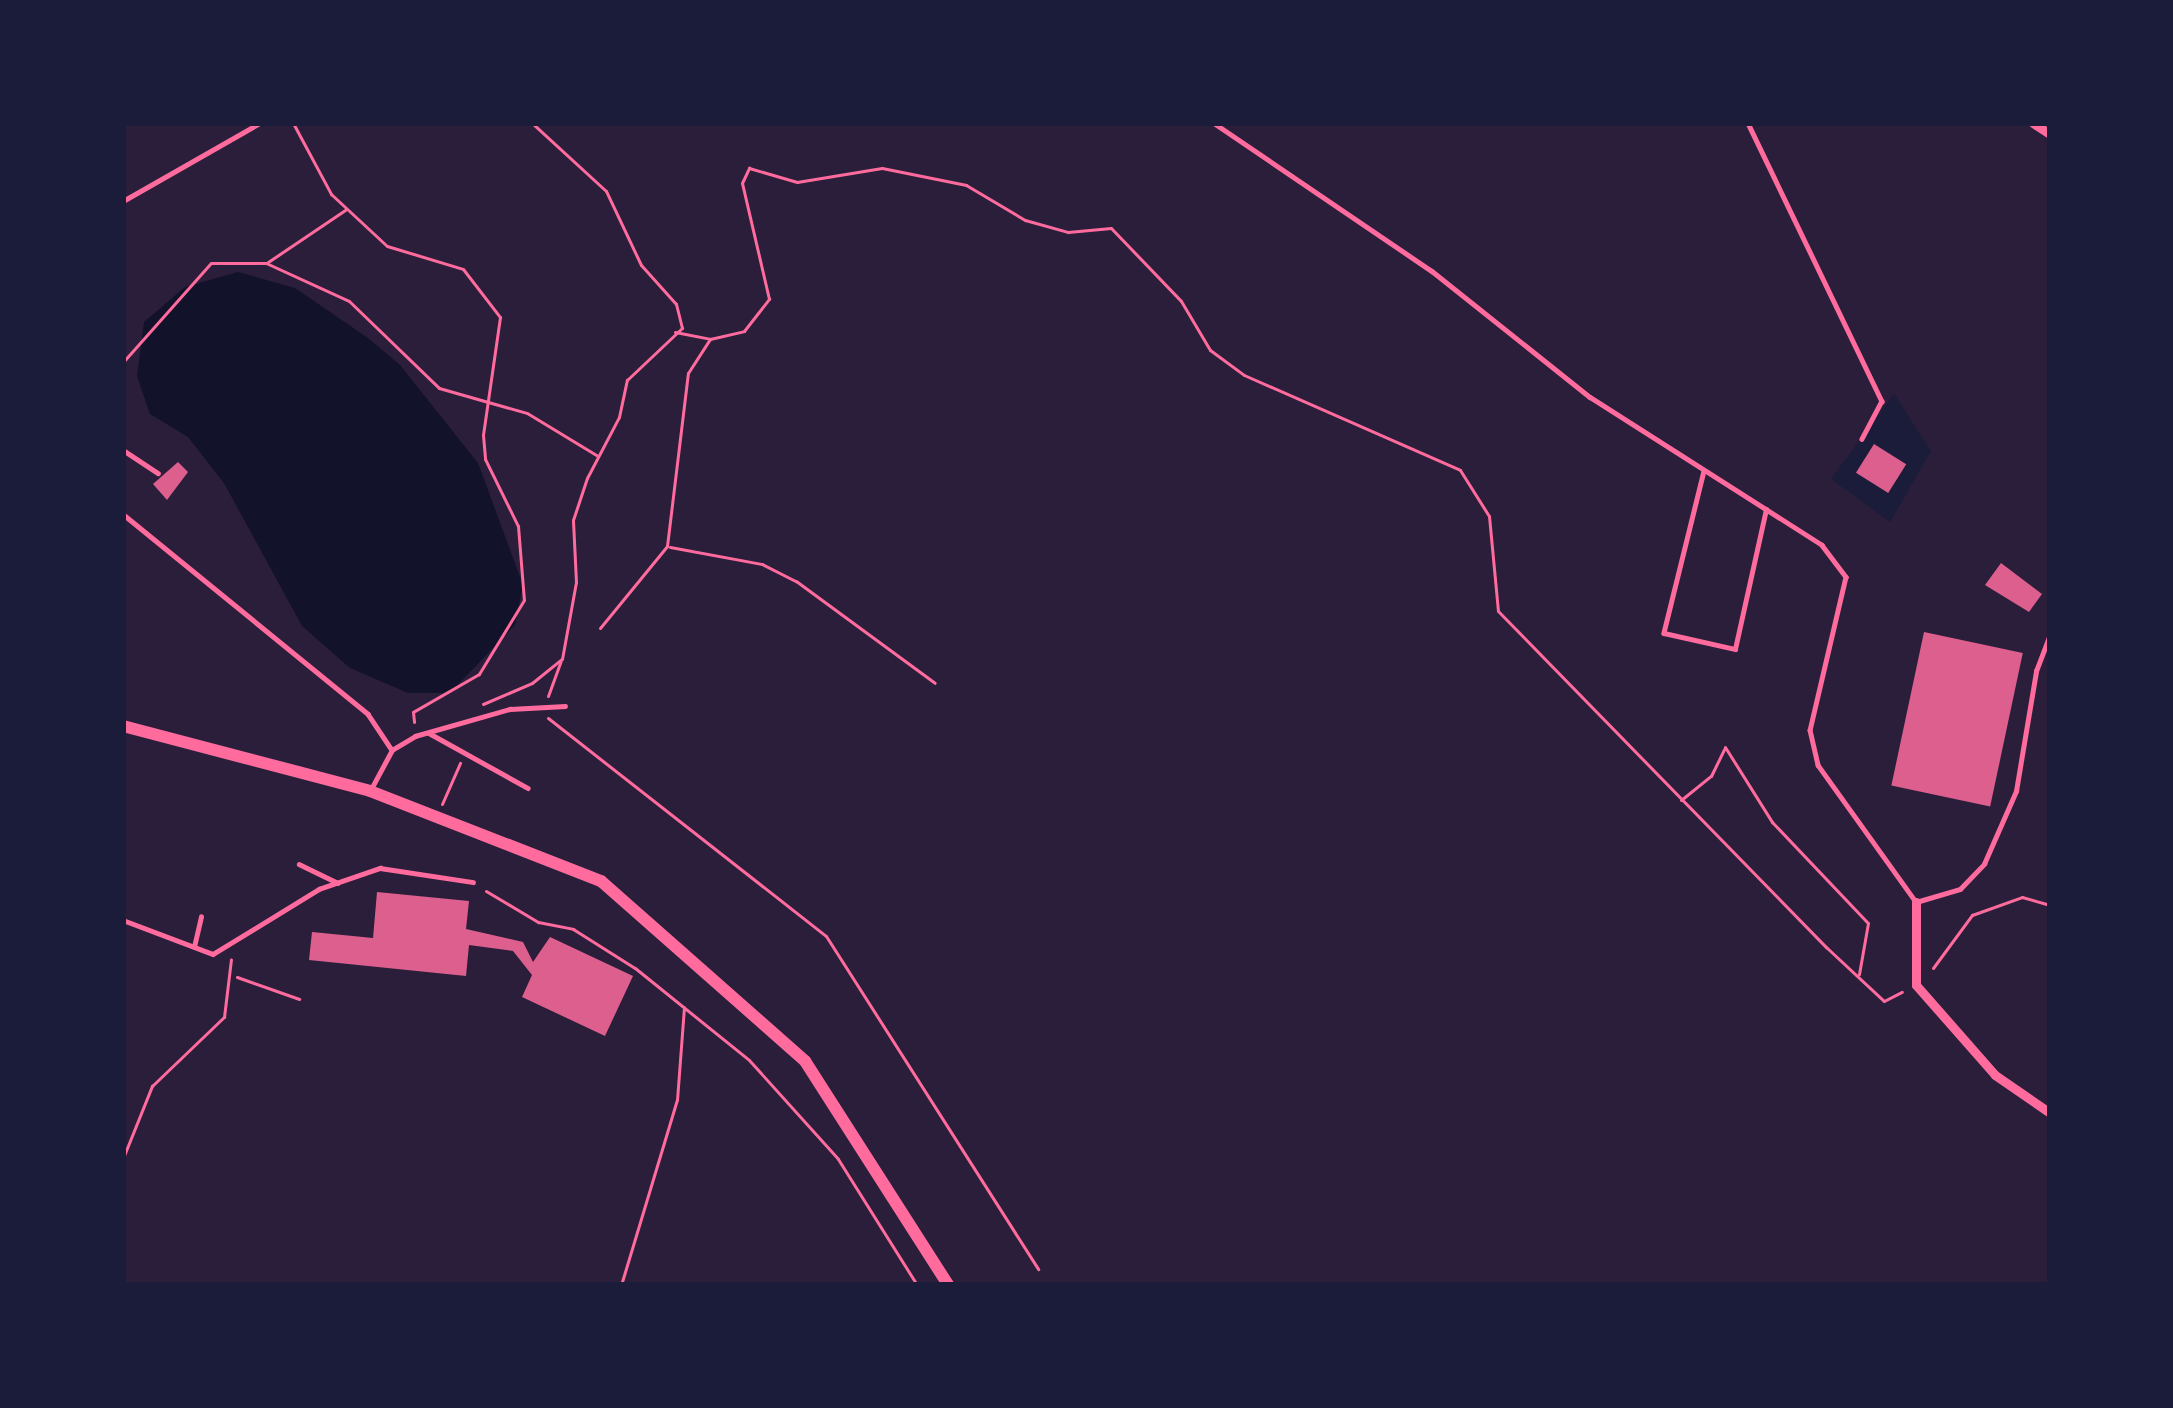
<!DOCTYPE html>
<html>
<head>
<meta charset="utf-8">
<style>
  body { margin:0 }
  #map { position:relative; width:2173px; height:1408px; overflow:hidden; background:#1b1b3a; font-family:"Sofia Sans Condensed",sans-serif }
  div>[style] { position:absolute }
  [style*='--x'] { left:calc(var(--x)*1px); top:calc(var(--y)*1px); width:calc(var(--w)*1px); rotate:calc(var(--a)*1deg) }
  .green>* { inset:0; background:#2a1e3b }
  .water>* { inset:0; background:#12122b }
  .building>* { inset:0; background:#dd5f8e; transform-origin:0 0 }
  .path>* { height:3px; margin:-1.5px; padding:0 1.5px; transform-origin:1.5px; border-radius:1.5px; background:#ff6b9d }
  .service>* { height:4.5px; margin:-2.25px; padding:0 2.25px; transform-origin:2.25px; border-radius:2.25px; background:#ff6b9d }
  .minor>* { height:9px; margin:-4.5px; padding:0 4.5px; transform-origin:4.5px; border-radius:4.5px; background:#ff6b9d }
  .tertiary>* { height:12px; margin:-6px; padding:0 6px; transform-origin:6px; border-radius:6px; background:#ff6b9d }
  span { translate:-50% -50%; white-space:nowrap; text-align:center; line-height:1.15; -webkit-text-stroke:12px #1b1b3a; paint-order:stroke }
  .frame { position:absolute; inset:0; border:126px solid #1b1b3a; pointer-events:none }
</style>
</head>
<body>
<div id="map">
  <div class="green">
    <i style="clip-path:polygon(evenodd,123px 123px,2050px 123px,2050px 1285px,123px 1285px,123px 123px,1894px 394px,1931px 451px,1890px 522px,1831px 479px,1894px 394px)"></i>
  </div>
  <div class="water">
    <i style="clip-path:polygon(238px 272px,295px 288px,368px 338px,400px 365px,478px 463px,523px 585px,515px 625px,450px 693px,408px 693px,350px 668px,302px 626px,224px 483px,188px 437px,150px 414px,137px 376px,144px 322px,185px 287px)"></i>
  </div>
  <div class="building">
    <i style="left:1874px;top:444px;width:38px;height:34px;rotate:32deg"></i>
    <i style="clip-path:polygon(178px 462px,188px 472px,167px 500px,153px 484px)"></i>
    <i style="clip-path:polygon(2001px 563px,2042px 594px,2029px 612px,1985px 585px)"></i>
    <i style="left:1924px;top:632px;width:101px;height:157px;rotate:12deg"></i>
    <i style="clip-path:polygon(377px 892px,469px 901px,466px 929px,523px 942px,533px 962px,550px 937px,633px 976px,605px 1036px,522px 997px,532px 975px,513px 951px,469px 945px,466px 976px,309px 960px,312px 932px,373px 938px)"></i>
  </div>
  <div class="path">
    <i style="--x:293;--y:123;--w:81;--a:61.8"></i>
    <i style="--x:331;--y:194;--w:76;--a:42.9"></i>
    <i style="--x:387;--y:246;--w:79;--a:16.8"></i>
    <i style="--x:463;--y:269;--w:61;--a:52.4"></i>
    <i style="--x:500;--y:317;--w:119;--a:98.2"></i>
    <i style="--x:483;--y:435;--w:24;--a:85"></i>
    <i style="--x:485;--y:459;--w:75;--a:63.8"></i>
    <i style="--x:518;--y:526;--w:74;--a:85.4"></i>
    <i style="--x:524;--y:600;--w:87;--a:121.3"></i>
    <i style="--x:479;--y:674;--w:76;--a:150.1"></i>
    <i style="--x:413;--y:712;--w:10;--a:84"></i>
    <i style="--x:268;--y:262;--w:93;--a:-34"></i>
    <i style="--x:675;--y:332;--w:36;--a:11"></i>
    <i style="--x:710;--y:339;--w:35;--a:-13"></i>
    <i style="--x:744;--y:331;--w:41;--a:-52"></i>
    <i style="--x:769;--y:299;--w:119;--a:-103.1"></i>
    <i style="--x:742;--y:183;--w:17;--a:-65"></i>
    <i style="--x:749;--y:168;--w:50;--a:16.3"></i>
    <i style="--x:797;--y:182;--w:86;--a:-9.4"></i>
    <i style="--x:882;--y:168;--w:86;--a:11.4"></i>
    <i style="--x:966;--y:185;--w:69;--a:30.7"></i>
    <i style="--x:1025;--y:220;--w:45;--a:15.6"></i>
    <i style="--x:1068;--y:232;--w:43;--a:-5.3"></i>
    <i style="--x:1111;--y:228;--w:101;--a:46.2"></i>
    <i style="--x:1181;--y:301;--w:57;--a:59.4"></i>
    <i style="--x:1210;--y:350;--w:42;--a:36.3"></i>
    <i style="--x:1244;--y:375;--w:236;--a:23.7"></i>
    <i style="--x:1460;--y:470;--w:54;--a:57.8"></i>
    <i style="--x:1489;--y:516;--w:95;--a:84.6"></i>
    <i style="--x:1498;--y:611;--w:470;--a:45.7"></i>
    <i style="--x:1826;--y:947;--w:79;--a:43"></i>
    <i style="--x:1884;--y:1001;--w:20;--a:-27"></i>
    <i style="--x:123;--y:362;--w:132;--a:-48.4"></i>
    <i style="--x:211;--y:263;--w:55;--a:0"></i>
    <i style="--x:266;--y:263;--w:91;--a:24.6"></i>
    <i style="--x:349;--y:301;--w:125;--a:44"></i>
    <i style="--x:439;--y:388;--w:91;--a:15.9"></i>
    <i style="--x:527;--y:413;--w:81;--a:31.3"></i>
    <i style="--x:670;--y:547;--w:94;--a:10.5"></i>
    <i style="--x:762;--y:564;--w:38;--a:27"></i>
    <i style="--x:796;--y:581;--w:172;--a:36.3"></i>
    <i style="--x:600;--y:628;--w:106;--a:-50.7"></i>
    <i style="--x:667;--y:546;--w:174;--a:-83.1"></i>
    <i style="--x:688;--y:373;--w:40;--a:-57.1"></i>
    <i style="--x:548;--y:696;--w:37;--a:-70"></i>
    <i style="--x:483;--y:704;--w:53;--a:-23.2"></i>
    <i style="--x:532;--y:683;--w:38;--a:-39"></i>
    <i style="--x:562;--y:659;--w:78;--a:-79.7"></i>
    <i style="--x:576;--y:582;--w:62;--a:-92.8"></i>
    <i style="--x:573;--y:520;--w:44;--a:-71.6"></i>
    <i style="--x:587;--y:478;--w:69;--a:-62.3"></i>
    <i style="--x:619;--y:417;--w:38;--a:-78"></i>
    <i style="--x:627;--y:380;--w:76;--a:-43.4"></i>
    <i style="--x:682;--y:328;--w:25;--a:-104"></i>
    <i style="--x:676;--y:304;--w:52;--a:-131.9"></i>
    <i style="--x:641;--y:265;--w:82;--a:-115.3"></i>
    <i style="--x:606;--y:191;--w:100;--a:-137.4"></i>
    <i style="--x:548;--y:718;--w:353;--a:38.1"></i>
    <i style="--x:826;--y:936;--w:395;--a:57.5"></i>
    <i style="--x:1725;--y:747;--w:89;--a:57.9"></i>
    <i style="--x:1772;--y:822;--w:139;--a:46.5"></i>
    <i style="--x:1868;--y:923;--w:52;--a:100"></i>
    <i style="--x:1681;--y:800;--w:38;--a:-39"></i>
    <i style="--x:1711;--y:776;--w:30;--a:-64"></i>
    <i style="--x:442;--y:804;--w:45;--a:-66.3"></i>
    <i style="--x:486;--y:891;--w:61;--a:30.8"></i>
    <i style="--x:538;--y:922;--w:36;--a:11"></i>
    <i style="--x:573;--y:929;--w:73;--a:32.2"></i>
    <i style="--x:635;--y:968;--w:146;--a:38.9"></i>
    <i style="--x:749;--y:1060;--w:133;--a:48"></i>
    <i style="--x:838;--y:1159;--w:149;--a:57.9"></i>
    <i style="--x:1933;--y:968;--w:66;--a:-53.7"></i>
    <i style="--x:1972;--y:915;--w:53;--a:-19.8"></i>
    <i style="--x:2022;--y:897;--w:29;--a:16"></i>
    <i style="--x:237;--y:977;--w:66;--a:19.5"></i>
    <i style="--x:123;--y:1158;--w:78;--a:-68.1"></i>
    <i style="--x:152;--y:1086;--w:100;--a:-43.8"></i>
    <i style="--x:224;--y:1017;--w:58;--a:-83.1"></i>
    <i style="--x:621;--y:1285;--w:193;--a:-73.2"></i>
    <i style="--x:677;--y:1100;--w:93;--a:-85.7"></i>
  </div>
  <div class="service">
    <i style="--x:1214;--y:123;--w:263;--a:34.2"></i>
    <i style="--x:1432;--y:271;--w:202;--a:38.6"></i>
    <i style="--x:1590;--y:397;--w:275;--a:32.5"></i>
    <i style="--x:1822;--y:545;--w:40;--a:53"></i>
    <i style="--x:1846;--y:577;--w:157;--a:103.2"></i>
    <i style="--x:1810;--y:730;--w:36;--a:77"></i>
    <i style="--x:1818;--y:765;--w:168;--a:54.4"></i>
    <i style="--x:1916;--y:902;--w:46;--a:-16.5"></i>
    <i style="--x:1960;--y:889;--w:35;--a:-46"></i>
    <i style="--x:1984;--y:864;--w:80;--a:-66.3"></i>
    <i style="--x:2016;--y:791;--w:122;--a:-80.5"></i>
    <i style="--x:2036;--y:671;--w:39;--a:-69"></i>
    <i style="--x:1748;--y:123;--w:309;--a:64.3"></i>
    <i style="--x:1882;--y:401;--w:43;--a:117.8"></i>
    <i style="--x:123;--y:201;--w:158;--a:-29.7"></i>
    <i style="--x:123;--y:450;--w:42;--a:33.3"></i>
    <i style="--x:1704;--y:471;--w:167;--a:103.9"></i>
    <i style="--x:1664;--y:633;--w:73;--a:12.7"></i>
    <i style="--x:1735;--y:649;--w:143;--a:-77.5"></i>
    <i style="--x:123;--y:514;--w:316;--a:39.2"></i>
    <i style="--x:368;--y:714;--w:43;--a:56.3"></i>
    <i style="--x:429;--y:733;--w:113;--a:29.1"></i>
    <i style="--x:370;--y:791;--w:47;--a:-61.8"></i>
    <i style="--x:392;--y:750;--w:27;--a:-31"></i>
    <i style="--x:415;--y:736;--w:99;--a:-15.9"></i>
    <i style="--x:510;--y:709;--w:55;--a:-3.1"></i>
    <i style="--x:299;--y:864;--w:43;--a:26"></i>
    <i style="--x:123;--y:920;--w:96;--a:20.7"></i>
    <i style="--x:213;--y:954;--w:124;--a:-31.5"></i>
    <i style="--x:319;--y:889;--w:65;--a:-19"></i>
    <i style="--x:380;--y:868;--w:94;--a:8.6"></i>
    <i style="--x:194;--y:947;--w:31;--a:-77"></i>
  </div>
  <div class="minor">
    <i style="--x:2033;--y:123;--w:20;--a:33"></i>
    <i style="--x:1916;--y:902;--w:83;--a:90"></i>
    <i style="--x:1916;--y:985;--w:120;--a:48.7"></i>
    <i style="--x:1995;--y:1075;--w:67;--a:34.6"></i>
  </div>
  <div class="tertiary">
    <i style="--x:123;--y:726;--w:255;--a:14.7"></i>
    <i style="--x:370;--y:791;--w:248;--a:21.3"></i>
    <i style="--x:601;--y:881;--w:272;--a:41.4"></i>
    <i style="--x:805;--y:1061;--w:266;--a:57.4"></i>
  </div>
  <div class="frame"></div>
</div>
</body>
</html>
